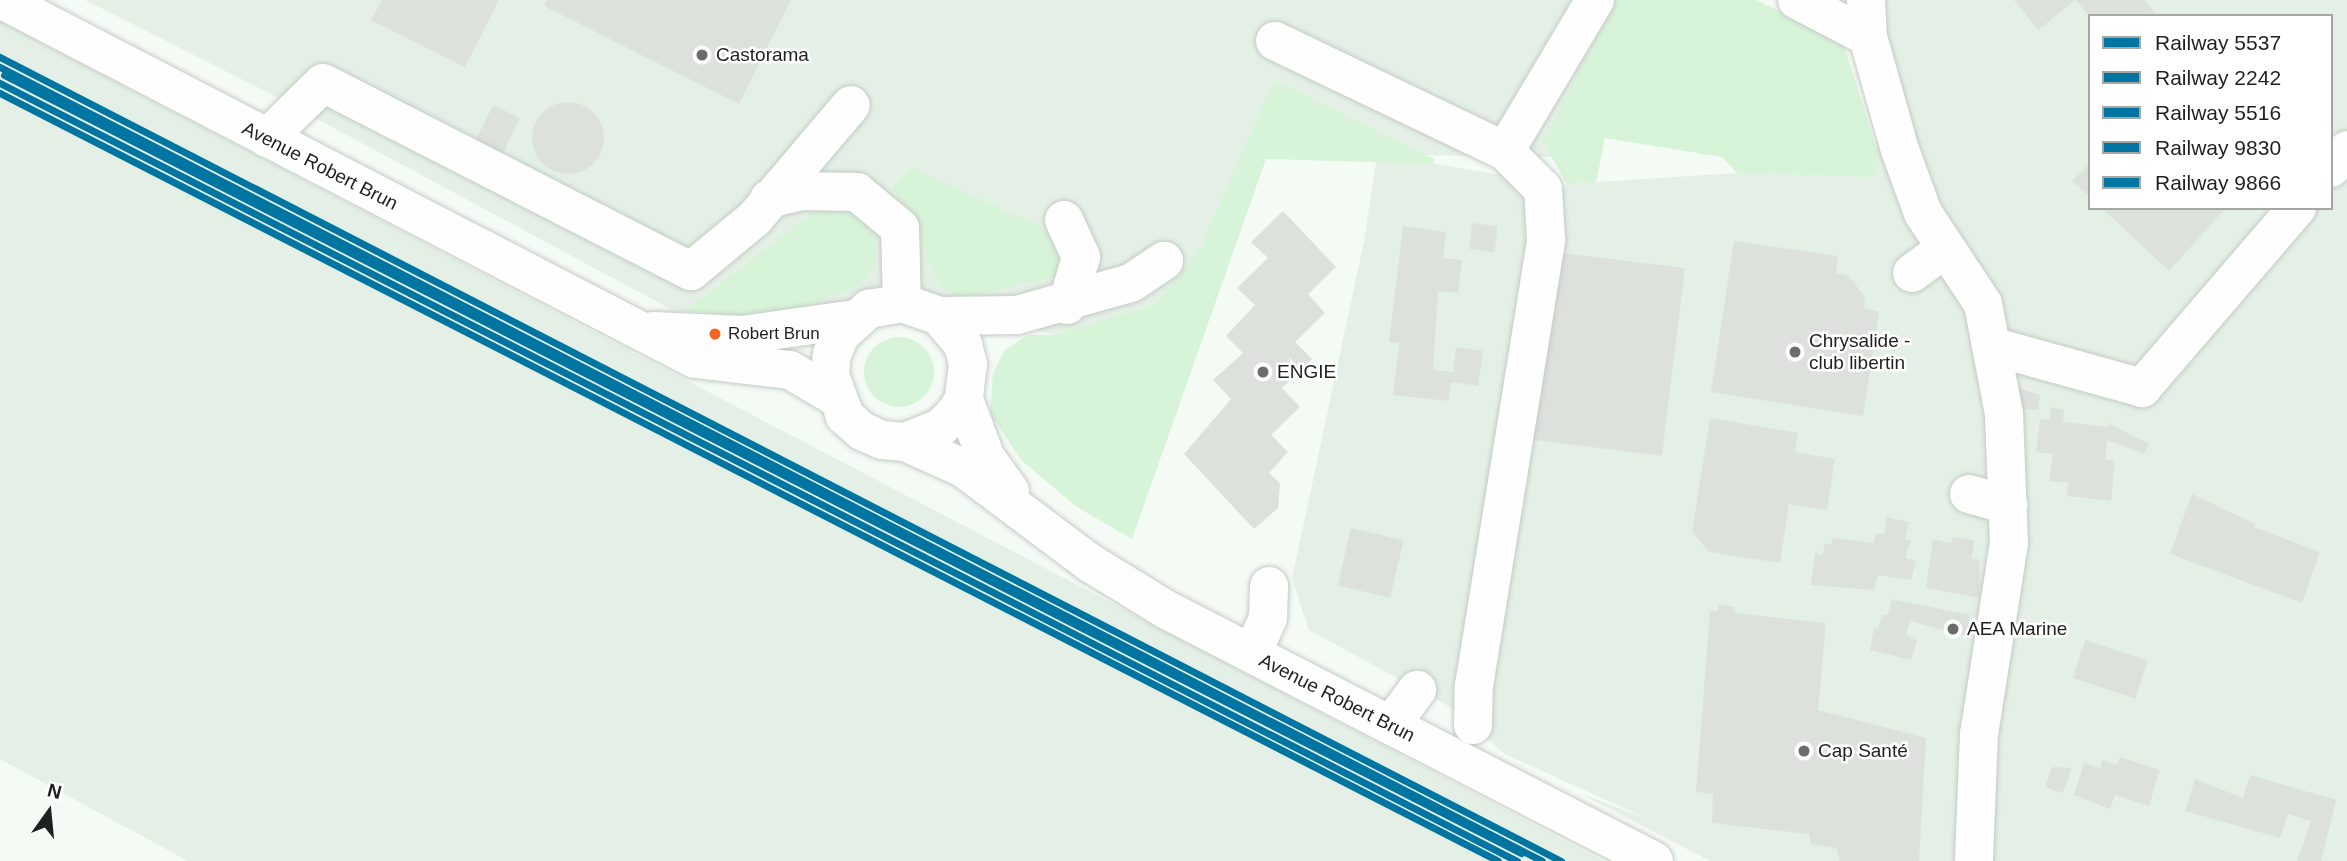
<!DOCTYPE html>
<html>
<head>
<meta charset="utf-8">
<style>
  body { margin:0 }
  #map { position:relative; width:2347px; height:861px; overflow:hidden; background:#f4faf4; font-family:Helvetica,sans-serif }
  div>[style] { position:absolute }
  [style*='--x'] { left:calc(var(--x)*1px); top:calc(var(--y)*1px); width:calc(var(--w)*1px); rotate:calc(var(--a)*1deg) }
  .built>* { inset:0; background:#e4f0e5 }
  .green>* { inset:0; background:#d7f3d8 }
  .round { border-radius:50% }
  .building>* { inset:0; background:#dce1dc; transform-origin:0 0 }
  .roads { filter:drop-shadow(0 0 2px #c5cac5) drop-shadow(0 0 2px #c5cac5) }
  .minor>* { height:38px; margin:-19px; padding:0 19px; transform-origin:19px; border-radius:19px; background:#fdfefd }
  .rail-1>* { height:7px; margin:-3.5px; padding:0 3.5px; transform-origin:3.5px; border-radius:3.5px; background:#0075a1 }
  .rail-2>* { height:7px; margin:-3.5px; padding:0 3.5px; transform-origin:3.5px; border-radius:3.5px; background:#0075a1 }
  .rail-3>* { height:7px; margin:-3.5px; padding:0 3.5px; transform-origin:3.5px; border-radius:3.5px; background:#0075a1 }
  .rail-4>* { height:7px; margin:-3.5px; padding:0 3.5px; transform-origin:3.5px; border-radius:3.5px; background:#0075a1 }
  .rail-5>* { height:7px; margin:-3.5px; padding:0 3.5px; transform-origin:3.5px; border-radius:3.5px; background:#0075a1 }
  .dots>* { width:19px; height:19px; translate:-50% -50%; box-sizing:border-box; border:4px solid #fff; border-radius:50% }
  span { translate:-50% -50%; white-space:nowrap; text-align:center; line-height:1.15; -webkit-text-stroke:5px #fff; paint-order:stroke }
  .bus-label { font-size:17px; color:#1e221e }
  .left { translate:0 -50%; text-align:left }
  .poi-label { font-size:19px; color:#1e221e }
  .street-label { font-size:19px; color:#1e221e }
  .legend { position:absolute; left:2088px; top:14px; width:245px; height:196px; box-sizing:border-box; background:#fff; border:2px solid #a5a7a5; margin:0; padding:9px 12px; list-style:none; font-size:21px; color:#1e221e }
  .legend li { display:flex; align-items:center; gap:14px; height:35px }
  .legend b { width:35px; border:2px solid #a5a7a5 }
  .north { position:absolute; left:14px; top:777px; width:70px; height:70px; -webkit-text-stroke:5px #fff; paint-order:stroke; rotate:15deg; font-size:19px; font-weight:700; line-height:28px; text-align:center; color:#1e221e }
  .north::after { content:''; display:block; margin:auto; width:24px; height:32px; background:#1e221e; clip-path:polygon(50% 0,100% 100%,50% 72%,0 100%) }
</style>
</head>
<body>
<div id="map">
  <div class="built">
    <i style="clip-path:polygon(85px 0,1652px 0,1572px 157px,1261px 153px,1203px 289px,1055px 335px,955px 310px,676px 312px,265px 91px)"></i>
    <i style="clip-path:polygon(evenodd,1878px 0,2347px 0,2347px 861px,1710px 861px,1579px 793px,1648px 819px,1505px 754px,1452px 708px,1309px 630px,1292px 579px,1364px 241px,1376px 162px,1435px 164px,1524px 179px,1534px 225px,1567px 184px,1737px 173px,1876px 177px,1878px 0,2090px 16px,2331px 16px,2331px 208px,2090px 208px,2090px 16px,1878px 0,1528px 259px,1474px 658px,1453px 705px,1452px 704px,1528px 259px)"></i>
    <i style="clip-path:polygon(0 21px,1104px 599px,1603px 861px,188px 861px,0 759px)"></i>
  </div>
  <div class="green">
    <i style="clip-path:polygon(1615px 0,1756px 0,1843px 42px,1877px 151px,1876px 177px,1737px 173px,1722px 157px,1605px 138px,1596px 182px,1567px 184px,1543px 142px)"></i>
    <i style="clip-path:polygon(1274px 80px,1434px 159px,1434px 164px,1266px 159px,1132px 539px,1077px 507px,1021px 460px,990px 413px,993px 373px,1005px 350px,1028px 335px,1055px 335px,1157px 303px,1200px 249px)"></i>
    <i style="clip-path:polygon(912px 167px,1047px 230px,1060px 246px,1061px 276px,960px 298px,939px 285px,906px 206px,891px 189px)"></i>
    <i style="clip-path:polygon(836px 204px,856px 209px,876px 235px,876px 260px,860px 285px,811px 304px,744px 316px,684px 311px,813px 213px)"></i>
    <i class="round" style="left:864px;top:337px;width:70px;height:70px"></i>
  </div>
  <div class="building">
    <i style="clip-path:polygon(382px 0,499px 0,465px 67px,371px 20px)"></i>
    <i style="clip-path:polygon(547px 0,791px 0,739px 104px,544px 6px)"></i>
    <i style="clip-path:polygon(2014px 0,2075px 0,2038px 30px)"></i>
    <i style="clip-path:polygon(2076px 0,2145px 0,2157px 16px,2089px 16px)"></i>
    <i class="round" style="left:532px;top:102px;width:72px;height:72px"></i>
    <i style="left:493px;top:105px;width:30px;height:41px;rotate:26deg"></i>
    <i style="clip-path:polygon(2090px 163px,2090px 197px,2072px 181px)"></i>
    <i style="clip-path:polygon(2102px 208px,2226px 208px,2169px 271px)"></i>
    <i style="clip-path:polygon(1283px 211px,1336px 267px,1308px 294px,1325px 313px,1295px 342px,1312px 359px,1282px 388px,1300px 407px,1271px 435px,1288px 452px,1269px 473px,1280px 483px,1278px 508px,1254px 529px,1184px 454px,1231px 399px,1213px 380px,1243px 353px,1226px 336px,1255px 305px,1237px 288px,1268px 258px,1251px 242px)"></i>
    <i style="left:1472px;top:223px;width:26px;height:26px;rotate:7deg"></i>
    <i style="clip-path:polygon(1403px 226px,1446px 232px,1443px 258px,1462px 260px,1458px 293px,1438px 291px,1433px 370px,1453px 372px,1456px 347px,1483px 351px,1478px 386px,1451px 382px,1449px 401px,1393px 395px,1399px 343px,1389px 342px)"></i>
    <i style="clip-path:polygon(1734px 241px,1838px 256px,1836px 273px,1849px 276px,1865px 297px,1863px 308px,1879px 312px,1863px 416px,1711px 392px)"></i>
    <i style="left:1554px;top:252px;width:132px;height:189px;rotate:7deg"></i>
    <i style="clip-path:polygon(2011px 385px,2040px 395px,2038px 410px,2015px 408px)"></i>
    <i style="clip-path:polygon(2051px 407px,2064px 410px,2063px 422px,2108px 427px,2108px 423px,2149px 444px,2144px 454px,2107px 440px,2105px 460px,2115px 461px,2111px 501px,2067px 496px,2068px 483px,2049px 481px,2053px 454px,2036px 452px,2040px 419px,2049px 420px)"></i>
    <i style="clip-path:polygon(1710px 418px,1798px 433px,1795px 452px,1835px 459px,1827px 510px,1789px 504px,1780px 563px,1709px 552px,1692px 532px)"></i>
    <i style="clip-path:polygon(2192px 494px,2255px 524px,2254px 527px,2320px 552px,2302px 603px,2170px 554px)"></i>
    <i style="clip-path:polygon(1887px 517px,1909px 522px,1905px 539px,1911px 540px,1905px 558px,1916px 561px,1911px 580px,1878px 575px,1874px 590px,1811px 585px,1815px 553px,1822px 555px,1825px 544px,1831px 544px,1833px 538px,1873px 543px,1876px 533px,1884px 534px)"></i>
    <i style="left:1351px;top:528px;width:54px;height:59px;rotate:13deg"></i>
    <i style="clip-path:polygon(1952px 537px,1974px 540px,1972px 559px,1979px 559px,1980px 598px,1926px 588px,1933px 539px,1951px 543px)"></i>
    <i style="clip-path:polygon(1892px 599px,1970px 615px,1966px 636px,1910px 621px,1906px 634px,1917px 641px,1911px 660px,1870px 650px,1874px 628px,1878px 629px,1883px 614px,1888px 615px)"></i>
    <i style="clip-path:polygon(1719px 604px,1735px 607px,1734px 613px,1826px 623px,1818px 710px,1926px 738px,1919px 861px,1840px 861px,1836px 848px,1811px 844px,1809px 834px,1712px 823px,1713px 794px,1696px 792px,1710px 611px,1718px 611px)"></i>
    <i style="left:2085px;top:640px;width:66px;height:40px;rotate:18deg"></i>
    <i style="clip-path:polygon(2120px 757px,2160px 770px,2149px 806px,2115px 795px,2110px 809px,2074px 795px,2084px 763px,2100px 768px,2103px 760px,2117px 765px)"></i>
    <i style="clip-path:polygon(2052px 767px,2072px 768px,2063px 793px,2045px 787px)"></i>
    <i style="clip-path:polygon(2250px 775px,2336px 800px,2321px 861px,2297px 861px,2311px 821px,2288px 814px,2280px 838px,2185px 811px,2195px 779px,2243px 798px)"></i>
  </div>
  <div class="roads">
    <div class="minor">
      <i style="--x:2;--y:0;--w:780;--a:27.39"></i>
      <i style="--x:695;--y:359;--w:96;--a:6.6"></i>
      <i style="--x:790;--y:370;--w:51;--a:30.6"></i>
      <i style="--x:1797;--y:0;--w:80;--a:27.5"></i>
      <i style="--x:1866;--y:0;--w:37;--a:87"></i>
      <i style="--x:1868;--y:37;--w:117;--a:74.2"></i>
      <i style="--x:1900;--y:150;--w:67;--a:69.9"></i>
      <i style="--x:1923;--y:213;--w:109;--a:56.6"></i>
      <i style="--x:1983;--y:304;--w:112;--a:79.2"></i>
      <i style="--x:2004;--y:414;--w:129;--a:87.8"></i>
      <i style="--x:2009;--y:543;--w:193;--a:98.9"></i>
      <i style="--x:1979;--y:734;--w:127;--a:92.3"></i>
      <i style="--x:1275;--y:41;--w:255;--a:25.6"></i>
      <i style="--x:1505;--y:151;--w:176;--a:-59.2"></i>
      <i style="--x:267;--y:138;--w:78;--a:-44.5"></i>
      <i style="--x:323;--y:83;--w:413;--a:27.1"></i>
      <i style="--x:691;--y:271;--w:83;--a:-39.6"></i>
      <i style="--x:755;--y:218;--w:148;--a:-49.7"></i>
      <i style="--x:2331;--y:168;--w:24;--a:-48"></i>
      <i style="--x:769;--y:199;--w:32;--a:-14"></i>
      <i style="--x:800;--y:191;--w:57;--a:1"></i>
      <i style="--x:857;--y:192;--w:56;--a:39.9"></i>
      <i style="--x:900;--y:228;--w:75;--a:88.5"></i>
      <i style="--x:1064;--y:220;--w:41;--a:65.3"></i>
      <i style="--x:1081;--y:257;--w:50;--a:106.3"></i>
      <i style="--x:1912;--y:273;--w:42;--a:-36.3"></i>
      <i style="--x:939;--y:316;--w:38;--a:50"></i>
      <i style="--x:963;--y:345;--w:20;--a:75"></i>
      <i style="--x:968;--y:364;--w:35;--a:97"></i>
      <i style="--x:964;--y:399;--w:19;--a:122"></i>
      <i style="--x:954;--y:415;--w:19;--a:137"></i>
      <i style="--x:940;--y:428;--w:38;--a:158"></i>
      <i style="--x:905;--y:442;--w:23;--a:-175"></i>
      <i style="--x:882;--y:440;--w:22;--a:-156"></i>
      <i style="--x:862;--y:431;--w:23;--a:-139"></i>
      <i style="--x:845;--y:416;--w:44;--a:-110.1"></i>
      <i style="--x:830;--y:375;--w:21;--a:-85"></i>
      <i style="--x:832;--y:354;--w:22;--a:-66"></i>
      <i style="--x:841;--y:334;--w:38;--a:-42"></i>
      <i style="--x:869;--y:309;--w:34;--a:-10"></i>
      <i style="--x:902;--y:303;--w:39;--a:19"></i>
      <i style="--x:939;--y:316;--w:78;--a:-0.7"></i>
      <i style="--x:1017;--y:315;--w:118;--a:-15.7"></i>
      <i style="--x:1131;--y:283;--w:40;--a:-34"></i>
      <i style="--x:653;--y:331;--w:89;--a:2.6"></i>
      <i style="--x:742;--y:335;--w:114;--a:-8.1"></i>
      <i style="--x:1991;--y:346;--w:157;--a:15.5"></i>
      <i style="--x:2142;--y:388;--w:238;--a:-49.3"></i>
      <i style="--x:964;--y:399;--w:63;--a:69.6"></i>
      <i style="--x:986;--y:458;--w:41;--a:54"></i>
      <i style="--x:905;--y:442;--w:64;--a:24.1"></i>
      <i style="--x:963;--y:468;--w:159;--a:36.8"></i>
      <i style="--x:1090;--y:563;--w:88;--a:31.5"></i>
      <i style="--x:1165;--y:609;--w:550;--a:27.26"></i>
      <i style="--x:1969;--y:494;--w:41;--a:15.8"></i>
      <i style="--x:1252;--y:654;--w:39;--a:-66"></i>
      <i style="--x:1268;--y:618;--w:32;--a:-88"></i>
      <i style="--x:1391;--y:725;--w:44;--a:-53.4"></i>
      <i style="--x:1473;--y:725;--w:39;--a:-89"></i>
      <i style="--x:1474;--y:686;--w:453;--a:-80.8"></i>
      <i style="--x:1546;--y:239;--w:50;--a:-93.4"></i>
      <i style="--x:1543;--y:189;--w:54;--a:-135"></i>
    </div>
  </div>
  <div class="rail-1">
    <i style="--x:0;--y:57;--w:1756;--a:27.25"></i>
  </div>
  <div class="rail-2">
    <i style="--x:0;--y:83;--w:1705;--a:27.15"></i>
  </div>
  <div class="rail-3">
    <i style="--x:0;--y:93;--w:1683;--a:27.14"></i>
  </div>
  <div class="rail-4">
    <i style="--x:0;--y:67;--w:1734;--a:27.24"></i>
  </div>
  <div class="rail-5">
    <i style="--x:4;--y:75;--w:1705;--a:27.15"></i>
  </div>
  <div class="dots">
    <i style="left:702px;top:55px;background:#696e69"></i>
    <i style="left:715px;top:334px;background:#f26522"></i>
    <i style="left:1795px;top:352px;background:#696e69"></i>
    <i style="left:1263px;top:372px;background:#696e69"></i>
    <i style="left:1953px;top:629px;background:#696e69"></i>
    <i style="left:1804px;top:751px;background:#696e69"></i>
  </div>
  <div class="bus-label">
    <span class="left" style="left:728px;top:334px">Robert Brun</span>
  </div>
  <div class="poi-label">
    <span class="left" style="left:716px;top:55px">Castorama</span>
    <span class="left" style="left:1809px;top:352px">Chrysalide -<br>club libertin</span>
    <span class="left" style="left:1277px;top:372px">ENGIE</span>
    <span class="left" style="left:1967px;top:629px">AEA Marine</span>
    <span class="left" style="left:1818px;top:751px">Cap Santé</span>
  </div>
  <div class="street-label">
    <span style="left:320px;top:166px;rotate:27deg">Avenue Robert Brun</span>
    <span style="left:1337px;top:698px;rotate:27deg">Avenue Robert Brun</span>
  </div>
  <ul class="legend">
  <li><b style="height:9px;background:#0075a1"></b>Railway 5537</li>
  <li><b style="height:9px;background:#0075a1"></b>Railway 2242</li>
  <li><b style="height:9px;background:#0075a1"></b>Railway 5516</li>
  <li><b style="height:9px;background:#0075a1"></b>Railway 9830</li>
  <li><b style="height:9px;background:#0075a1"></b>Railway 9866</li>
  </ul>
  <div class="north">N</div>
</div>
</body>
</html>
